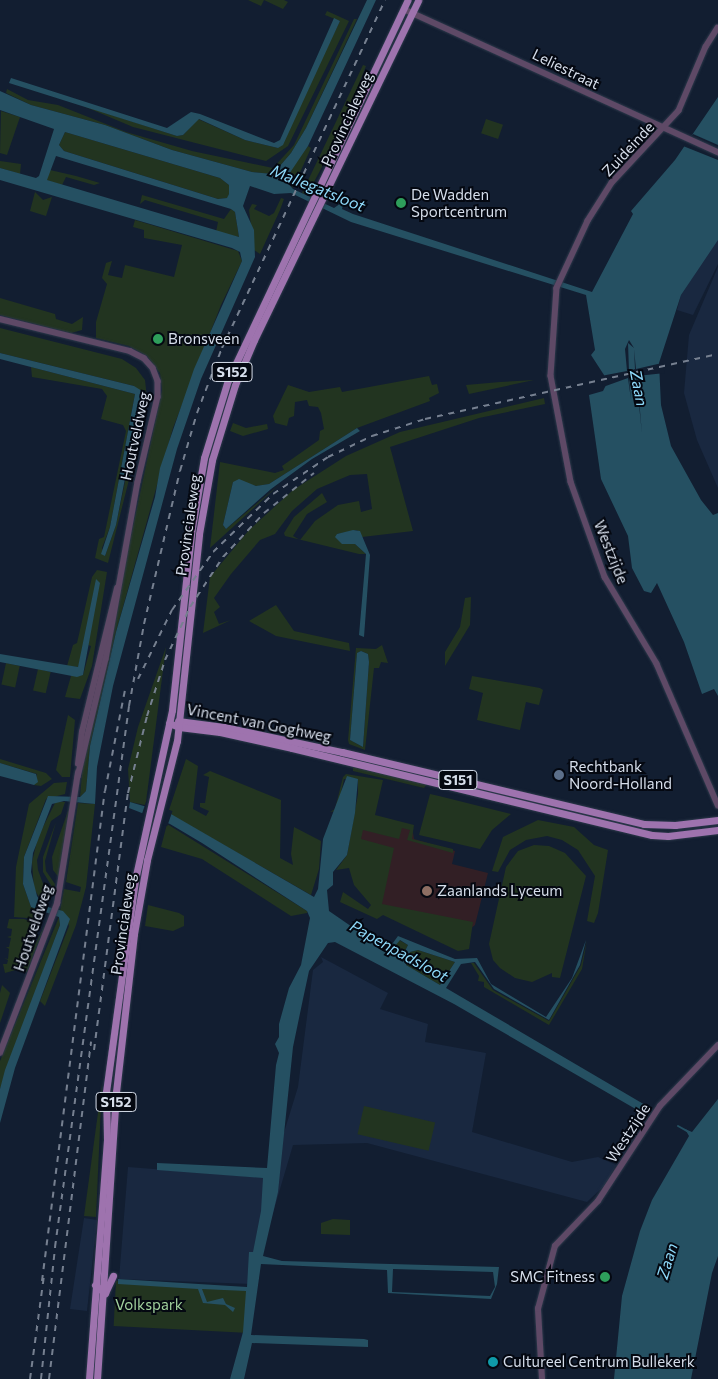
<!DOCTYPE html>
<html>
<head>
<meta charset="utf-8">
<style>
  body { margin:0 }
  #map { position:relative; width:718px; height:1379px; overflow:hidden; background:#121e31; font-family:Commissioner,sans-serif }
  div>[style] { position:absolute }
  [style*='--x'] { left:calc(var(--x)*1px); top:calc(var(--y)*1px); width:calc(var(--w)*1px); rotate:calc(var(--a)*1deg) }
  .built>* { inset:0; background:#192840 }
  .education>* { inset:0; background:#321f25 }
  .green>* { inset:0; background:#223420; transform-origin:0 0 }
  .water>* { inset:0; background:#255062 }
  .pier>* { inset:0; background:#121e31; transform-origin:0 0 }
  .stream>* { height:2px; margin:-1px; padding:0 1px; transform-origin:1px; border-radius:1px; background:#255062 }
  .roads { filter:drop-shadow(0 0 1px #2d394b) drop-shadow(0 0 1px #2d394b) }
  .tertiary>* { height:5.5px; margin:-2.75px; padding:0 2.75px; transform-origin:2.75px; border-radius:2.75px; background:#5e4966 }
  .primary>* { height:7px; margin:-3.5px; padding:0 3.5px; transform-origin:3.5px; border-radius:3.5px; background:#9e73ae }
  .rail>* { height:2px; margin-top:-1px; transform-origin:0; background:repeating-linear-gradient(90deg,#768090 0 6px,transparent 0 12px) }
  .dots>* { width:14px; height:14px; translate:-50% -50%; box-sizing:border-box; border:2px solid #040811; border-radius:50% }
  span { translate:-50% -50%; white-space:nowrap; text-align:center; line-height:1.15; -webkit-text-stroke:4px #040811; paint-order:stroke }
  .shield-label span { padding:1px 4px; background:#040811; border:1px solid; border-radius:4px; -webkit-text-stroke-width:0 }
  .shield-label { font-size:14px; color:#d6deeb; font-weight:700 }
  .street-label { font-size:15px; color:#d6deeb }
  .poi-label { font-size:15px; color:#d6deeb }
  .left { translate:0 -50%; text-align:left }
  .right { translate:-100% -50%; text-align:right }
  .park-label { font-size:15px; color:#a1d09d }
  .water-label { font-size:16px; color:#8ed9f9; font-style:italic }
</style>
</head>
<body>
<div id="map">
  <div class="built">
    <i style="clip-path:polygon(718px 237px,718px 264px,693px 315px,677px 310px,681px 295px)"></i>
    <i style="clip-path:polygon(718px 267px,718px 488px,697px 440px,684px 393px,689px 335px)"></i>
    <i style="clip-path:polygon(321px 957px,388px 993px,380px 1009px,428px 1024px,425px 1042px,486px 1053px,472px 1132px,572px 1162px,598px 1157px,616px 1165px,604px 1186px,587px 1202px,367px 1143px,293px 1145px,252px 1284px,119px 1279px,128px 1167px,270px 1178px,298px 1087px,313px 970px,323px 962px)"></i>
    <i style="clip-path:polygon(84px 1218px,97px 1220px,87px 1311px,70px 1309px)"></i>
  </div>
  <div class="education">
    <i style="clip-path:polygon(412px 826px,414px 839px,455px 851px,452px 864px,488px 873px,475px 925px,470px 929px,378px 909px,356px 843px,360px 829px)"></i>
  </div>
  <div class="green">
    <i style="clip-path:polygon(248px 0,284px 0,288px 2px,283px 9px,264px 0,261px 6px)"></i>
    <i style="clip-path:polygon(327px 11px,349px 21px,288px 146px,266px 161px,133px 127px,81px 105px,177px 136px,183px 135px,198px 119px,245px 140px,278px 148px,340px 21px,325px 15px)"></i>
    <i style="clip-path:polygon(354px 19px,357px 19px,306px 128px,291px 153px,273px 174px,252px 172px,172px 150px,105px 125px,31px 105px,6px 93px,7px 89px,28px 100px,58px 105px,126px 132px,192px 151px,273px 168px,294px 145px)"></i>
    <i style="clip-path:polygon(363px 65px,366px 66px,353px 99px,322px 167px,307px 195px,302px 193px)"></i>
    <i style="clip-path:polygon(1px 111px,20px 117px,7px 155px,0 153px)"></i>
    <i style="left:486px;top:119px;width:18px;height:15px;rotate:19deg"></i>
    <i style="clip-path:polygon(65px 132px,220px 178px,229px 185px,229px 194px,228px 198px,218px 199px,64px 151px,59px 145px)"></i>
    <i style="clip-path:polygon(308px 146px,311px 148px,293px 188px,284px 177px)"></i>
    <i style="clip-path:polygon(0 161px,21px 164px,20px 174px,0 168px)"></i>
    <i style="clip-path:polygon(50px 170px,76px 176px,100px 183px,94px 185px,66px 177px,62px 185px,46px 180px)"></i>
    <i style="clip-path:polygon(35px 192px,43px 200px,52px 197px,46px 216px,30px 211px)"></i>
    <i style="clip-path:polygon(142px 195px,224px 219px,231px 209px,235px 212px,239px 237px,216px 232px,218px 222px,145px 200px,140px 204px)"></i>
    <i style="clip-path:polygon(281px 198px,284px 199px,280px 210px,260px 254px,254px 250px,249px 210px,252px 204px,257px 205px,254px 209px,269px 216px,274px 213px)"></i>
    <i style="clip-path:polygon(135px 220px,238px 251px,242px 261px,221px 305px,173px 428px,116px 632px,90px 746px,86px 791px,80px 797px,83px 762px,162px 390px,160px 373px,147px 356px,129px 346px,96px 338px,96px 322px,107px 284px,102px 278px,106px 263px,112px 261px,108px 275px,122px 278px,125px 265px,174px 277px,182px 245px,144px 238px,144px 230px,133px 227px)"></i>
    <i style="clip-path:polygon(0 298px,55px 314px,56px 319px,72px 324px,83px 317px,82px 330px,71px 333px,0 315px)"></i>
    <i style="clip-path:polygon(0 328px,122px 359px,136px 368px,145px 380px,147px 398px,138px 444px,108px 563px,95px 558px,99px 539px,104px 537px,126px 431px,123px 425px,101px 419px,107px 396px,102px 389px,32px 377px,31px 367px,135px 394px,110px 527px,102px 548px,105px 556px,116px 525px,141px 404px,134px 386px,0 353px)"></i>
    <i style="clip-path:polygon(429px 376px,432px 385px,437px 384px,439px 393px,429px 398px,430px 401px,357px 428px,269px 484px,257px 486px,233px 482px,223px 525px,226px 529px,280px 484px,210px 548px,220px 462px,275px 473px,284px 470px,282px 466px,319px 440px,320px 431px,324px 429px,321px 413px,318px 407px,309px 406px,307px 400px,295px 402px,294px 416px,289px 418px,287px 426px,275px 423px,273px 416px,288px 385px,309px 392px,340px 387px,342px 392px)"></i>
    <i style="clip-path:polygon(534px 380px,469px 394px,466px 385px,500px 382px)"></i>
    <i style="clip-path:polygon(544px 398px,545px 404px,479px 418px,390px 447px,413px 531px,362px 537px,357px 530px,337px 534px,346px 544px,355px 544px,366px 554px,359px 554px,285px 536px,284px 533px,294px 517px,322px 493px,327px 502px,307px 514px,293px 536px,300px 540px,315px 521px,338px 505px,359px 501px,361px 512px,372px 509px,367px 474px,350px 475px,317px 489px,292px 511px,275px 534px,260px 540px,231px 574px,214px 598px,220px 607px,214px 612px,219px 624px,231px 620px,203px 633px,210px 577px,249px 530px,293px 490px,346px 456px,400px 432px)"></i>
    <i style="clip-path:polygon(233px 423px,246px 428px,267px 424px,268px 429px,243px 436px,230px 431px)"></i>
    <i style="clip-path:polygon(97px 570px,107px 572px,92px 666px,80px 699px,65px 697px,71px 676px,83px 675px,91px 646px,85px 644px,78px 667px,67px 666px,73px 645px,77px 643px,92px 577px)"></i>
    <i style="clip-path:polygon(471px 597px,470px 625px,445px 666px,445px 652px,460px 627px,465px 598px)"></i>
    <i style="clip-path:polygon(276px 605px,294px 631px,349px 643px,350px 651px,276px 636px,249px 621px)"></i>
    <i style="clip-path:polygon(evenodd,382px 645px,388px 663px,381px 662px,379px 668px,374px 668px,365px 750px,349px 744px,348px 740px,356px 648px,376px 649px,382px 645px,361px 651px,368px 654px,369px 662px,363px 747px,350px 740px,357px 653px,361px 651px)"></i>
    <i style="clip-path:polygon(166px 647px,146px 802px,145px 805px,130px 802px,128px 769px,138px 727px)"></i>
    <i style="left:6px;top:663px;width:14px;height:22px;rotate:12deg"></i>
    <i style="left:38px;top:669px;width:13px;height:22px;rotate:13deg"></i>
    <i style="clip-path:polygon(472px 676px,540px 688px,543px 690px,539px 705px,526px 702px,520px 730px,477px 720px,483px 693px,469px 689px)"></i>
    <i style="clip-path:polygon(68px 715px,75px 720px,70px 777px,62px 777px,56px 770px)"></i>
    <i style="clip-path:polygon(0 759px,46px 773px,52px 779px,41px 786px,34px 785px,37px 774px,0 763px)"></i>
    <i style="clip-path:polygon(186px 759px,198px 766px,193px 809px,206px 816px,209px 811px,200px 807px,200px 803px,205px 803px,209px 777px,203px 775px,210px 771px,281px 800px,280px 858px,293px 865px,291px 854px,294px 827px,321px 841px,319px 869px,311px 895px,168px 813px)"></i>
    <i style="clip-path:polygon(353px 767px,427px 784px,424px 788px,353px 771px)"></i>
    <i style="clip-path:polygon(346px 774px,383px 780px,375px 815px,414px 825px,412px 839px,453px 849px,453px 853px,407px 840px,410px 830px,402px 828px,399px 839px,363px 830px,361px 839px,394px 848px,382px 904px,473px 922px,469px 949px,458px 951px,383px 915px,377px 919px,340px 902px,343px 892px,368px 909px,371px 905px,354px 885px,349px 868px,336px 870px,347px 855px,358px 794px,358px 779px,344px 779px,337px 811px,330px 812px,335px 809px,343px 777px)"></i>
    <i style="clip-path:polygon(67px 782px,65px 794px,46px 799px,24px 857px,23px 884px,31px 907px,43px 912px,41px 919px,14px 917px,16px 867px,29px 804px,54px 783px)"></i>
    <i style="clip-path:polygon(430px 794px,439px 796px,511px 814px,492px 830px,480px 849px,419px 835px)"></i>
    <i style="clip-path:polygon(56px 801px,65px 802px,61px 814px,51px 821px,37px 860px,38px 870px,48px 897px,45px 906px,34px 889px,32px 862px,38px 837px)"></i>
    <i style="clip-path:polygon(71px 802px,60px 879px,53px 870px,52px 857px)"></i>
    <i style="clip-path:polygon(78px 803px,95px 804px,86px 887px,76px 925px,45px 1006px,40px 1001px,69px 926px,63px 911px,60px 911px,64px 889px,80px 892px,81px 887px,66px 882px)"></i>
    <i style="clip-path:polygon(538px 820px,574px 827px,594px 845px,608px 850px,598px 913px,594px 923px,587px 921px,595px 876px,578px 850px,562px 840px,547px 836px,526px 840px,510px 850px,498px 872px,492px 871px,503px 837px)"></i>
    <i style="clip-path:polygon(56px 822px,45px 861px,46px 871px,55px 884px,54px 890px,43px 872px,43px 857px)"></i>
    <i style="clip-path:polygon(167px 824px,307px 911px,307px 913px,291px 916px,202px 859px,161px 847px)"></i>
    <i style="clip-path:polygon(534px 845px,549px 846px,565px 853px,586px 876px,560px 978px,552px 977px,552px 973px,532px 982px,515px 978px,500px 968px,493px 960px,489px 944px,506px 867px,518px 851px)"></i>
    <i style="clip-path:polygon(148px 905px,179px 913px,184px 916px,184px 926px,173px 931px,145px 926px)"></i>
    <i style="clip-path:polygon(59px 917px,60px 925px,0 1089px,0 1061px)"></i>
    <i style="clip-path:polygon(9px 919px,24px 919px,41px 925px,19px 969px,5px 973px,3px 964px,7px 964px,8px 960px,4px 958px,8px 959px,9px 949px,6px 947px,9px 947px,11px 938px,7px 937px,11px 936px,12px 929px,7px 928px)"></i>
    <i style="clip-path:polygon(45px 925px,27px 972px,22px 970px,33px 948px)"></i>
    <i style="clip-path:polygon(399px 940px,408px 945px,401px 959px,390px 952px)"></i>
    <i style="clip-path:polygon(587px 940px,582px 969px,549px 1025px,484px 987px,484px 982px,478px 981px,479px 976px,471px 963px,474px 963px,493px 990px,549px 1021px,581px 965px)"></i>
    <i style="clip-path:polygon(418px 950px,455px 962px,440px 985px,406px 965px,410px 952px)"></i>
    <i style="clip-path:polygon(2px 985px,10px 993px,0 1023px,0 993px)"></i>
    <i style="clip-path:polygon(102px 1083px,96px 1217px,84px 1216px)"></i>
    <i style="left:364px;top:1106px;width:73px;height:29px;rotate:13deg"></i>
    <i style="clip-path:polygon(333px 1219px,350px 1220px,350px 1235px,321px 1234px,321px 1223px)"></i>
    <i style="left:116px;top:1281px;width:131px;height:45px;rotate:3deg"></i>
  </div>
  <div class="water">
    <i style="clip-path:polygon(evenodd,367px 0,376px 0,308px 146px,285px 180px,293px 189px,334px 208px,344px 201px,342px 209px,353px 214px,592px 292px,633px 214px,631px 211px,675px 160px,718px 97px,718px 240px,681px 295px,659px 363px,661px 405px,671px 446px,701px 500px,713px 515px,718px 513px,718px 696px,714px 689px,702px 694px,684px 642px,657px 583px,651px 593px,644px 591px,632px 568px,628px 536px,601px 479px,589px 395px,603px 391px,606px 385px,604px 375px,591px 355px,595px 350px,586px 295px,351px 222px,291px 193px,274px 194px,250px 186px,243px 206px,254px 230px,255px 257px,201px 379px,177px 449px,113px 686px,97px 767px,95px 804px,64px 801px,52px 804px,33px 853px,31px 872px,37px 896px,44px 906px,63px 911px,70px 919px,15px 1068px,0 1123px,0 1089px,5px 1070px,60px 925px,59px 917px,31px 907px,23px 884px,24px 857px,48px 796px,80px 797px,86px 791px,90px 746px,116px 632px,155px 497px,160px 468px,194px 369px,242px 261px,240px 252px,232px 248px,0 180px,0 168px,36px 178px,39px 176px,54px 129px,0 110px,0 91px,31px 105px,105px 125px,172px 150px,252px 172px,273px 174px,291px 153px,306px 128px,367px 0,65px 132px,220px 178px,229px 185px,229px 194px,227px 198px,218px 199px,64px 151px,59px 145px,65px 132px,367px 0,56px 156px,231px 209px,235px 212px,239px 237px,47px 180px,56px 156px)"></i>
    <i style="clip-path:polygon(334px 18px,340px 21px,283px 145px,278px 148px,245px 140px,199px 119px,183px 135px,177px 136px,9px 83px,11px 78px,167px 128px,191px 112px,200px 114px,274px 143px,280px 140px)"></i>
    <i style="clip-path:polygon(0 353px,134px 386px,142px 391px,116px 525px,105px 556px,101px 554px,110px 527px,135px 394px,0 359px)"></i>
    <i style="clip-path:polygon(357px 428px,360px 431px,312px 459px,271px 489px,226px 529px,223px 525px,233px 482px,239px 479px,256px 486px,269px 484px)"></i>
    <i style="clip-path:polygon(353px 530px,360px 531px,370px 555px,364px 637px,359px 635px,366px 554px,355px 544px,342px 544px,335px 537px,337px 534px)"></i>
    <i style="clip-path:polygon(96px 579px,100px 583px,83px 675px,77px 677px,0 662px,0 654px,78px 667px)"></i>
    <i style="clip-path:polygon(361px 651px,368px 654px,369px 662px,363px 747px,350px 740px,357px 653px)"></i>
    <i style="clip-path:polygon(0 763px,36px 774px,38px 782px,34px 785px,0 776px)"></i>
    <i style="clip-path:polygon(evenodd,347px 776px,358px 779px,355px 813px,347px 855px,333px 872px,333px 885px,327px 890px,329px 911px,387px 951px,398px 936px,455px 959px,477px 958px,491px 984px,546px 1017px,572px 978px,586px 940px,580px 965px,549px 1020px,494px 989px,475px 962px,461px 964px,446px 988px,652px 1109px,646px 1115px,454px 1004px,335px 942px,328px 943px,309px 971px,303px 999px,293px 1047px,278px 1192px,263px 1256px,282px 1261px,499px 1267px,497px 1284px,491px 1299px,388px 1293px,387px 1270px,261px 1264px,251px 1335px,364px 1339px,368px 1340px,368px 1347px,252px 1343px,244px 1379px,230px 1379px,243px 1332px,246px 1291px,202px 1289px,207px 1302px,223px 1298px,226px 1304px,235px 1308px,233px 1312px,225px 1305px,203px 1303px,198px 1289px,118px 1284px,118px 1279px,247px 1287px,249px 1252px,253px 1252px,261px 1211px,263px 1178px,157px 1170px,157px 1163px,267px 1168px,276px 1065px,279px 1053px,275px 1044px,279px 1037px,279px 1024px,289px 988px,301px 965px,310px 918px,307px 911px,202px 843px,170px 824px,129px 808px,130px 802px,171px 814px,314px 897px,318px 889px,323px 839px,347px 776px,400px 940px,408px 945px,401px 959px,390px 952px,400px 940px,347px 776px,418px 950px,455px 962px,440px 985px,406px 965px,410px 952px,418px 950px,347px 776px,393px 1269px,493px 1272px,495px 1287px,490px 1296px,392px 1292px,393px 1269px)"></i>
    <i style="clip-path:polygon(718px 1099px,718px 1256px,712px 1273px,691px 1379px,614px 1379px,622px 1296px,640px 1231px,652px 1200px,689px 1136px,685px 1129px,692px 1132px)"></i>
  </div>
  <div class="pier">
    <i style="clip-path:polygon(693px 134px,718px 145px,718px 160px,683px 146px)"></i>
    <i style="clip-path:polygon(629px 340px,634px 348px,628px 343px,629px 371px,635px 369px,634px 349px,636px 369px,662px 363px,665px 373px,637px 376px,642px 434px,636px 376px,629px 378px,631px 400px,628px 378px,603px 387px,601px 376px,627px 371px,625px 349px)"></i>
    <i style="left:146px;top:802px;width:28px;height:16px;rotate:19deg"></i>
  </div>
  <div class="stream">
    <i style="--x:678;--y:1126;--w:10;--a:29"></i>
  </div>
  <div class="roads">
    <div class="tertiary">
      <i style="--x:408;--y:11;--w:341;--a:24.5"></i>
      <i style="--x:718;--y:28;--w:22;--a:122"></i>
      <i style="--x:706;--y:47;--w:69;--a:112.9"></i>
      <i style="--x:679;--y:111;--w:98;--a:132.9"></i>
      <i style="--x:612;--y:183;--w:45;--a:122.3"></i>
      <i style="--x:588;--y:221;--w:74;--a:114.8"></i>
      <i style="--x:557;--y:288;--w:88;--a:93.9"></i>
      <i style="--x:551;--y:376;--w:108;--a:79.3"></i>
      <i style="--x:571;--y:482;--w:101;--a:70.3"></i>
      <i style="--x:605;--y:577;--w:101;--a:59.1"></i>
      <i style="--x:657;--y:664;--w:154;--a:66.6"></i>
      <i style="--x:0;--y:319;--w:134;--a:13.8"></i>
      <i style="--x:130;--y:351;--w:16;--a:27"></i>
      <i style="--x:144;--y:358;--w:13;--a:48"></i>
      <i style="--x:153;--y:368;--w:14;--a:69"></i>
      <i style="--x:158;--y:381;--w:16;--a:90"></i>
      <i style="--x:158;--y:397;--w:87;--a:103.2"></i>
      <i style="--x:138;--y:482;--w:180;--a:100.2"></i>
      <i style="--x:106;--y:659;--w:121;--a:103.3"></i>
      <i style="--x:78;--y:764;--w:32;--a:-83"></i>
      <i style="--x:82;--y:732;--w:148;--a:-76.3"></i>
      <i style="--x:0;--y:1053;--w:160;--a:-69.1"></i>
      <i style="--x:57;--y:904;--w:133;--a:-80.9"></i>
      <i style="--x:542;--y:1379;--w:70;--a:-93.3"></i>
      <i style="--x:538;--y:1309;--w:65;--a:-74.9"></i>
      <i style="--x:555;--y:1246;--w:62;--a:-46.3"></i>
      <i style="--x:598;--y:1201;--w:113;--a:-56.9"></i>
      <i style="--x:660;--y:1106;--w:84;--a:-46.4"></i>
    </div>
    <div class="primary">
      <i style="--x:178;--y:721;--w:46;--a:7.4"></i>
      <i style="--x:224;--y:727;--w:121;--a:12"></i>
      <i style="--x:342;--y:752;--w:310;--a:13.4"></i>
      <i style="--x:644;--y:824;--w:31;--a:2"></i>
      <i style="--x:675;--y:825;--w:43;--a:-6.6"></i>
      <i style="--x:169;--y:723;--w:11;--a:22"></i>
      <i style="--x:179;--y:727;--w:41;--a:7"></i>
      <i style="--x:220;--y:732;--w:74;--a:12.5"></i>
      <i style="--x:292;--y:748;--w:370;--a:13.6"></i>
      <i style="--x:652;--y:835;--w:16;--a:4"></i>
      <i style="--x:668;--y:836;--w:50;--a:-6.8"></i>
      <i style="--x:95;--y:1285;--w:13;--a:39"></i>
      <i style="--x:105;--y:1293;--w:19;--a:-65"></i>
      <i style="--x:89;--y:1379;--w:241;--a:-85.7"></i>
      <i style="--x:107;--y:1139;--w:47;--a:-91.2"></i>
      <i style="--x:106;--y:1092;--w:214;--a:-82.2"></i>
      <i style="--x:135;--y:880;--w:174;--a:-77.7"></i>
      <i style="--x:172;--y:710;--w:177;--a:-83.8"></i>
      <i style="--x:191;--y:534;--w:77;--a:-80.3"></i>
      <i style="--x:204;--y:458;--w:82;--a:-72.9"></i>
      <i style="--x:228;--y:380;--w:420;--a:-64.7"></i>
      <i style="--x:97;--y:1379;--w:288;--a:-86.2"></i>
      <i style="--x:116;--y:1092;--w:159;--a:-83.5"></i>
      <i style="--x:134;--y:934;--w:75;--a:-80"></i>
      <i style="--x:147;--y:860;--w:123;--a:-75.9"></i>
      <i style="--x:177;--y:741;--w:208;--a:-83.9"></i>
      <i style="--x:199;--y:534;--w:75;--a:-80"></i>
      <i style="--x:212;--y:460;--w:78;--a:-73"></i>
      <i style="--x:235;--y:385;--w:49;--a:-67.1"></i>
      <i style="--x:254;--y:340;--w:377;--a:-64.2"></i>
    </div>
  </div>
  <div class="rail">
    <i style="--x:138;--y:679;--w:77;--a:-63.8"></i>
    <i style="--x:172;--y:610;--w:71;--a:-54.7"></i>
    <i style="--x:213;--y:552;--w:83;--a:-44"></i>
    <i style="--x:273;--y:494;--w:66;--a:-33.9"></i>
    <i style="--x:328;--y:457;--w:49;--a:-25.5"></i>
    <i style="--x:372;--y:436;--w:56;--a:-17.8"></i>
    <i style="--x:425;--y:419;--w:300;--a:-12.5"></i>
    <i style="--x:94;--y:1050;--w:259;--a:-82.5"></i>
    <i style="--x:128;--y:793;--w:79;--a:-76.1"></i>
    <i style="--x:147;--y:716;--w:59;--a:-72.2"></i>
    <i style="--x:165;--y:660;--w:59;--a:-64.7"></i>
    <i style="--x:190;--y:607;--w:60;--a:-56.6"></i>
    <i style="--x:223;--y:557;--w:60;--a:-47"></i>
    <i style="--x:264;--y:513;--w:64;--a:-38.7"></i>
    <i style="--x:42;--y:1281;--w:494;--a:-82.7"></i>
    <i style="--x:105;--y:791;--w:108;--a:-78.8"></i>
    <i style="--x:30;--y:1379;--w:104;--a:-82.3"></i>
    <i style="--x:41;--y:1379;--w:133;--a:-83.9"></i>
    <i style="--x:55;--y:1247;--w:546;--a:-82.21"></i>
    <i style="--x:129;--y:706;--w:83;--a:-79.6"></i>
    <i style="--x:144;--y:624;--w:157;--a:-76.8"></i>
    <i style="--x:180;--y:471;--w:60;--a:-73.7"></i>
    <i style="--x:197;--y:413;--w:70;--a:-69"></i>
    <i style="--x:222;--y:348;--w:384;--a:-64.9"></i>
    <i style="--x:49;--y:1379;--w:340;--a:-82.9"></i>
  </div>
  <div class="dots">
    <i style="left:401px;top:203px;background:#2e9e5b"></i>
    <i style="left:158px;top:339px;background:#2e9e5b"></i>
    <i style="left:559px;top:775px;background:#5c6f8a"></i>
    <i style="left:427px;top:891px;background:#8d6e63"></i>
    <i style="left:605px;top:1277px;background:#2e9e5b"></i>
    <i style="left:493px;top:1362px;background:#0f9aa8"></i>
  </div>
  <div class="shield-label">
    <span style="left:232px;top:372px">S152</span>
    <span style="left:458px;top:780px">S151</span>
    <span style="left:116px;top:1102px">S152</span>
  </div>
  <div class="street-label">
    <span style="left:566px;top:69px;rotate:26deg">Leliestraat</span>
    <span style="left:347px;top:119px;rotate:-65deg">Provincialeweg</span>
    <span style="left:628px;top:149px;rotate:-47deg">Zuideinde</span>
    <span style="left:135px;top:436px;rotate:-78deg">Houtveldweg</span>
    <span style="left:188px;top:525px;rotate:-82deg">Provincialeweg</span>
    <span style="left:611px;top:552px;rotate:68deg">Westzijde</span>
    <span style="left:259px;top:723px;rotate:11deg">Vincent van Goghweg</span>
    <span style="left:123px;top:924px;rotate:-82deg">Provincialeweg</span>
    <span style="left:33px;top:928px;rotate:-71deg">Houtveldweg</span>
    <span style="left:628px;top:1133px;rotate:-57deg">Westzijde</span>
  </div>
  <div class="poi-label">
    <span class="left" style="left:411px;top:203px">De Wadden<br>Sportcentrum</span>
    <span class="left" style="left:168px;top:339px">Bronsveen</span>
    <span class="left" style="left:569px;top:775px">Rechtbank<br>Noord-Holland</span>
    <span class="left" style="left:437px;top:891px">Zaanlands Lyceum</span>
    <span class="right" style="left:595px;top:1277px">SMC Fitness</span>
    <span class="left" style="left:503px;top:1362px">Cultureel Centrum Bullekerk</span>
  </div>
  <div class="park-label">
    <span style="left:149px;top:1305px">Volkspark</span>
  </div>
  <div class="water-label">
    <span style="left:318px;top:188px;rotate:22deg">Mallegatsloot</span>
    <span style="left:639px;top:388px;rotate:79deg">Zaan</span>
    <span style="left:399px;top:951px;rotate:29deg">Papenpadsloot</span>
    <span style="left:667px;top:1261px;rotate:-73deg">Zaan</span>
  </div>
</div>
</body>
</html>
